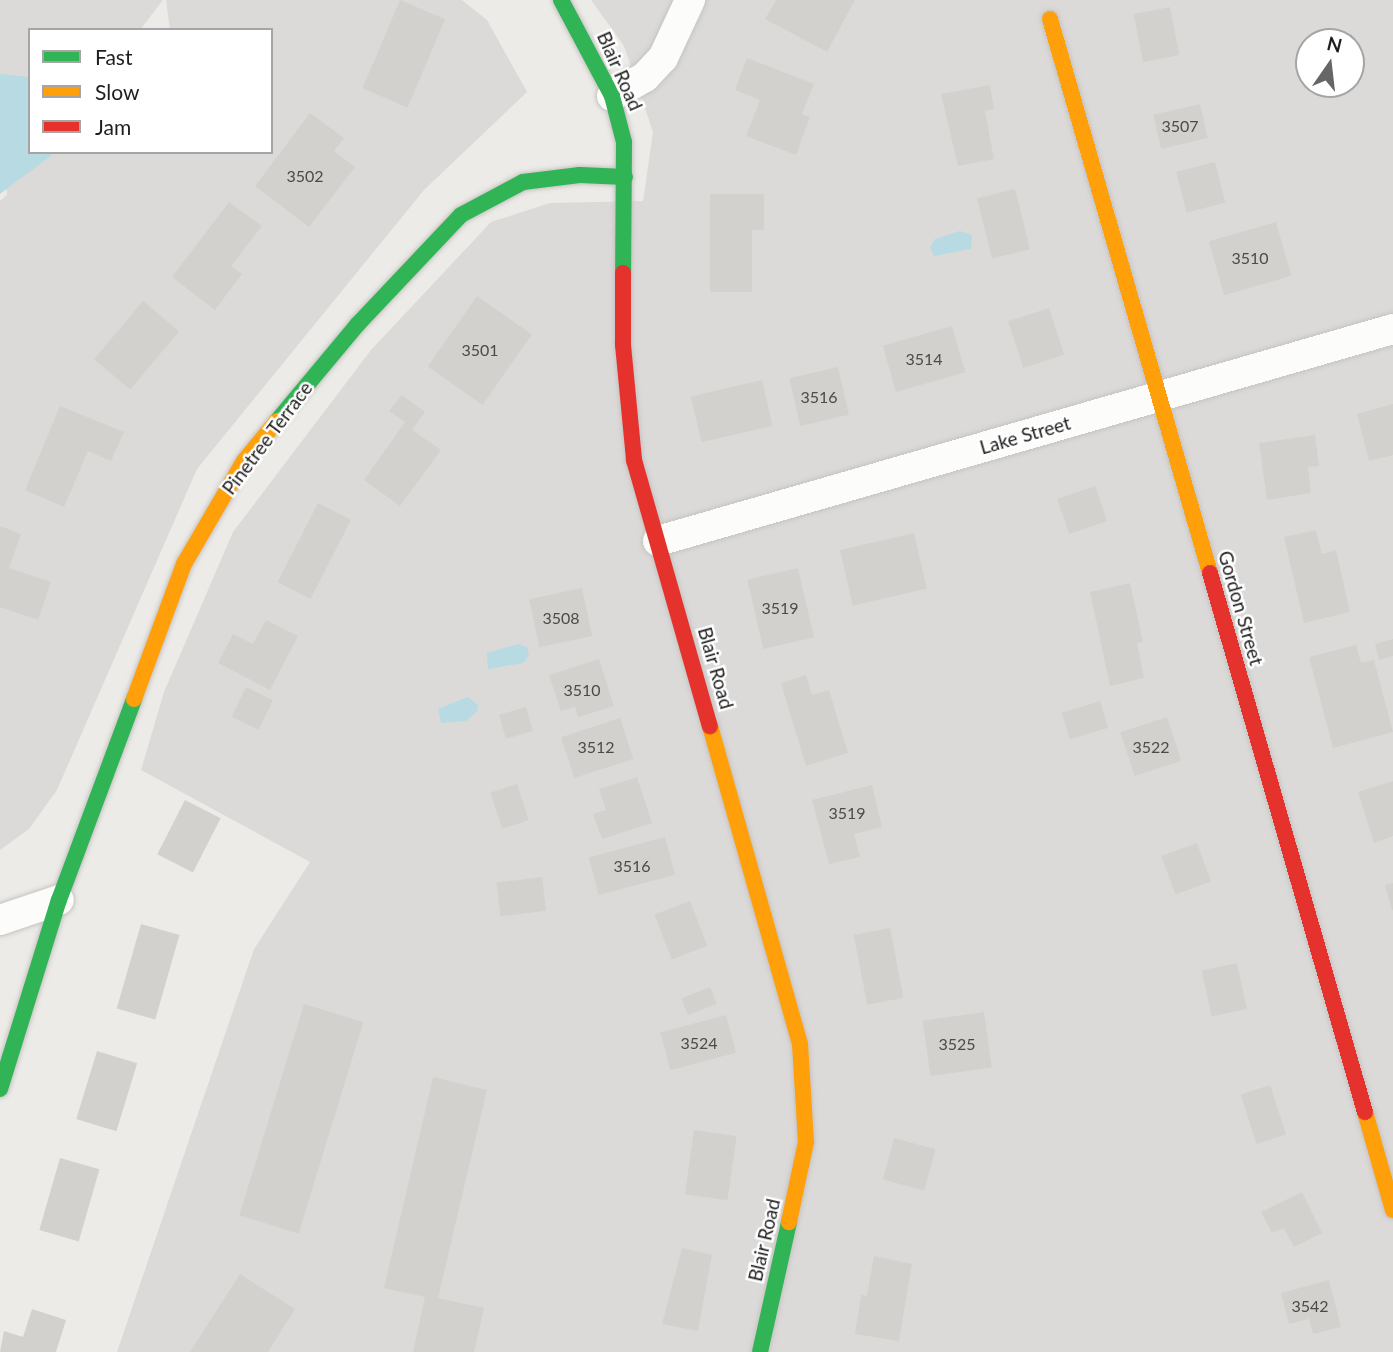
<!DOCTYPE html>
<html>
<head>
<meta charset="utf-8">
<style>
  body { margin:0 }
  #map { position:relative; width:1393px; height:1352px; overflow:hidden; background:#edebe7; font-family:Lato,sans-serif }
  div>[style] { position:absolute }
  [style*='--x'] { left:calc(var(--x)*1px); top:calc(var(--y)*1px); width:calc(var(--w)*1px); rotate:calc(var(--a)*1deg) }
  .residential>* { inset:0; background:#dcdad8 }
  .water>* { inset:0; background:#b8dae2 }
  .building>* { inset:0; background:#d3d1ce; transform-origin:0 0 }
  .roads { filter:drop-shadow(0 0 2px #c5c4c3) drop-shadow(0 0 2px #c5c4c3) }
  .street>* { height:30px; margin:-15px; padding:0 15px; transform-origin:15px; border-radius:15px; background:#fcfcfb }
  .fast>* { height:16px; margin:-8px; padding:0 8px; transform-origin:8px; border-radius:8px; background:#30b455 }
  .slow>* { height:16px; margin:-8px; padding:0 8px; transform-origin:8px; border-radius:8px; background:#ff9f0a }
  .jam>* { height:16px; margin:-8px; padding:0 8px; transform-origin:8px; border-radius:8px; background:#e5322d }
  span { translate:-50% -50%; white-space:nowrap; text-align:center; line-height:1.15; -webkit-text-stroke:5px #fff; paint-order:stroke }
  .number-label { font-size:16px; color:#4b4b4a }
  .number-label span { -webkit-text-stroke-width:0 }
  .street-label { font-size:19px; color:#1e1e1e }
  .legend { position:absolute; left:28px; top:28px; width:245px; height:126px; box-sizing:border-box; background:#fff; border:2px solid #a5a5a5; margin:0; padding:9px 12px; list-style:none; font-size:21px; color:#1e1e1e }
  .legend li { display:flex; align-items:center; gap:14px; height:35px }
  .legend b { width:35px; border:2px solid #a5a5a5 }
  .north { position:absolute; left:1295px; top:28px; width:70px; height:70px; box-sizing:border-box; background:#fff; border:2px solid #a5a5a5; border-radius:50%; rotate:14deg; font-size:19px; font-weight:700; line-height:28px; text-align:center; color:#1e1e1e }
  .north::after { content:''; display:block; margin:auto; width:24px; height:32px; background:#666664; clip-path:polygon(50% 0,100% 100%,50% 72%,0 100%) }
</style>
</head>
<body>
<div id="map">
  <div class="residential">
    <i style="clip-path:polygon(0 0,163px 0,140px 30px,30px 30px,30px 98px,0 76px)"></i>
    <i style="clip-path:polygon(166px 0,462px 0,487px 20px,527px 92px,424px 190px,197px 469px,57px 790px,29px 829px,0 850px,0 201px,7px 195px,5px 160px,45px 152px,271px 152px,271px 30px,170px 30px)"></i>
    <i style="clip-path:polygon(evenodd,591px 0,1393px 0,1393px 1352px,117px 1352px,254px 949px,310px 862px,141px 770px,164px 692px,233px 532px,371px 350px,491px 222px,550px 203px,643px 201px,653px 132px,624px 46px,591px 0,1309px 42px,1351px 42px,1351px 84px,1309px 84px,1309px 42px)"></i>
  </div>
  <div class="water">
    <i style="clip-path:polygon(0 74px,30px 77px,30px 152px,56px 152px,0 194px)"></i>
    <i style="clip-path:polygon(960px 231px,972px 235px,971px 249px,934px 256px,930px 247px,935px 239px)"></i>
    <i style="clip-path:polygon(518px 644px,527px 647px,529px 656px,523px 663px,488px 669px,487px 653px)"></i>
    <i style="clip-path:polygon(468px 697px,478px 705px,477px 711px,466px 721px,441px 723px,438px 709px)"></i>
  </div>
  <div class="building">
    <i style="left:400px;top:0;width:49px;height:96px;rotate:23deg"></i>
    <i style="clip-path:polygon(776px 0,855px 0,827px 52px,765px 19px)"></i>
    <i style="left:1170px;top:7px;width:49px;height:37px;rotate:79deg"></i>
    <i style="clip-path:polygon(747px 58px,814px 84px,802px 114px,810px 117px,796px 155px,746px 136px,760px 100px,735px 90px)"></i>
    <i style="clip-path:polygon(990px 85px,994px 109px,985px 111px,994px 159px,958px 166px,941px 94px)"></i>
    <i style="left:1200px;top:104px;width:35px;height:48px;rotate:77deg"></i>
    <i style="clip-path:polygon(310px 113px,344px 138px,334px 151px,355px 167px,309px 227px,255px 186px)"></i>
    <i style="left:1215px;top:162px;width:42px;height:40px;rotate:76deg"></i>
    <i style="left:1015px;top:189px;width:62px;height:39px;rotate:76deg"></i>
    <i style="clip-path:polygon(710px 194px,764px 194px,764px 230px,752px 230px,752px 292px,710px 292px)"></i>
    <i style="clip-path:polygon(229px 202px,262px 226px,231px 266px,242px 274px,215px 310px,172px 277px)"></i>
    <i style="left:1276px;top:222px;width:56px;height:70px;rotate:74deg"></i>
    <i style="left:477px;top:296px;width:67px;height:86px;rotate:35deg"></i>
    <i style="left:143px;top:301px;width:47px;height:76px;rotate:40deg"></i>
    <i style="left:1049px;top:308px;width:49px;height:43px;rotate:72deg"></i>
    <i style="left:952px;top:326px;width:48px;height:72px;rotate:74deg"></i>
    <i style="left:838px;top:367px;width:49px;height:50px;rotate:77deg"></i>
    <i style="left:762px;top:380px;width:47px;height:73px;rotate:77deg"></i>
    <i style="clip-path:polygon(402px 395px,425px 412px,412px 430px,441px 450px,400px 506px,364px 480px,405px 422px,389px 411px)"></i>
    <i style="clip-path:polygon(1393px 404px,1393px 455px,1369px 461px,1357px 414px)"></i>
    <i style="clip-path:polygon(60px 406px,124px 432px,111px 461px,88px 451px,64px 507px,25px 490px)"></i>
    <i style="clip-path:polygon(1315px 435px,1319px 466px,1308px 467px,1311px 493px,1267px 500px,1259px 443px)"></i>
    <i style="left:1095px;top:486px;width:37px;height:40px;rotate:71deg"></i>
    <i style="left:318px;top:503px;width:37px;height:89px;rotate:27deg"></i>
    <i style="clip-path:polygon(0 526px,21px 534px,9px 568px,51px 582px,38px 620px,0 607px)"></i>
    <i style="clip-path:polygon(1316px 530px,1322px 554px,1336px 550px,1350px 612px,1304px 623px,1284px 537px)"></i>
    <i style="left:914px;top:533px;width:57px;height:76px;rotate:77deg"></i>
    <i style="left:798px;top:568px;width:71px;height:52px;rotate:77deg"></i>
    <i style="clip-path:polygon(1130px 583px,1143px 642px,1137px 643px,1144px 678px,1110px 686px,1090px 592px)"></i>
    <i style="left:582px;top:588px;width:49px;height:54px;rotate:78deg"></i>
    <i style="clip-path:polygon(266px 620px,298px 636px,270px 690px,218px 663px,233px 634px,253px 644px)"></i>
    <i style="clip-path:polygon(1393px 639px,1393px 656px,1379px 660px,1375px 644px)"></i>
    <i style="clip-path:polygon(1356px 645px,1361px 663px,1374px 660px,1393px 732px,1333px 748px,1309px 657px)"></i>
    <i style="clip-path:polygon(599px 659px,614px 706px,578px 717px,575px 707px,561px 711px,549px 675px)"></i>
    <i style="clip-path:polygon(806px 675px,812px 695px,829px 690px,848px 753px,806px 766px,781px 683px)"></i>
    <i style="left:246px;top:687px;width:30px;height:33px;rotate:26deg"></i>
    <i style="left:1100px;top:701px;width:28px;height:40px;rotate:73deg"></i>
    <i style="left:526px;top:707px;width:25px;height:28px;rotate:74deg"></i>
    <i style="left:1167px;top:717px;width:46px;height:49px;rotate:72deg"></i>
    <i style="left:620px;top:718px;width:43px;height:62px;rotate:72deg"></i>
    <i style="clip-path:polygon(637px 777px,652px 823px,602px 839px,593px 814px,606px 810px,599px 789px)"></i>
    <i style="clip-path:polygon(1393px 781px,1393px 836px,1374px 843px,1358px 792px)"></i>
    <i style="left:517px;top:784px;width:38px;height:28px;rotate:72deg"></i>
    <i style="clip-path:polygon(872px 785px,882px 827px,854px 834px,860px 857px,829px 864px,812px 800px)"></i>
    <i style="left:185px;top:800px;width:40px;height:61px;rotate:27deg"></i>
    <i style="left:665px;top:837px;width:39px;height:79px;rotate:75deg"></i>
    <i style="left:1197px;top:843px;width:41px;height:38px;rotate:70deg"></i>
    <i style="left:542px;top:877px;width:34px;height:46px;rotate:83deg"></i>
    <i style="clip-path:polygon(1393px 883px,1393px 910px,1392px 910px,1385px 885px)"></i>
    <i style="left:690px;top:901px;width:48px;height:38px;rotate:69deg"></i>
    <i style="left:141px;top:924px;width:40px;height:88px;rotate:16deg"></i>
    <i style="left:890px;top:928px;width:71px;height:37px;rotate:79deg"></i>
    <i style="left:1237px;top:963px;width:47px;height:36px;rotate:78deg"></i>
    <i style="left:710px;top:987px;width:18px;height:31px;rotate:68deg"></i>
    <i style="left:304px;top:1004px;width:62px;height:221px;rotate:17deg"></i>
    <i style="left:984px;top:1012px;width:56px;height:62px;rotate:82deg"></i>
    <i style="left:726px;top:1015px;width:39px;height:68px;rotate:75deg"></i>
    <i style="left:97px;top:1051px;width:42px;height:71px;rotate:17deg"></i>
    <i style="clip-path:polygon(433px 1077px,487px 1090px,438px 1298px,484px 1308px,474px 1352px,413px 1352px,425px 1297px,384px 1288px)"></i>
    <i style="left:1270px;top:1085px;width:52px;height:31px;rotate:72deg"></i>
    <i style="left:694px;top:1130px;width:43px;height:65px;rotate:8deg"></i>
    <i style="left:894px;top:1138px;width:43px;height:43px;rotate:15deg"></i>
    <i style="left:60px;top:1158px;width:41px;height:75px;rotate:16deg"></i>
    <i style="clip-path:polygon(1302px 1192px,1322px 1233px,1294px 1247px,1284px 1228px,1272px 1233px,1261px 1212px)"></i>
    <i style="clip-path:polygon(682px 1248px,712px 1255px,698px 1331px,662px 1324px)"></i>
    <i style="clip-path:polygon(874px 1256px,912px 1264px,899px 1341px,855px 1334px,861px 1295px,867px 1296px)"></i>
    <i style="clip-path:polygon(240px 1274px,295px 1309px,268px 1352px,190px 1352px)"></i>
    <i style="clip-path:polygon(1329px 1280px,1341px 1327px,1313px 1334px,1309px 1319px,1289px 1324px,1281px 1293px)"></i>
    <i style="clip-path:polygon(32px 1309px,66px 1320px,56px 1352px,0 1352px,4px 1331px,23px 1337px)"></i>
  </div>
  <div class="roads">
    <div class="street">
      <i style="--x:612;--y:96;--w:38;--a:-30"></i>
      <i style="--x:645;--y:77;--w:26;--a:-47"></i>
      <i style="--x:663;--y:58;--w:64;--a:-65"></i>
      <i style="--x:658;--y:541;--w:765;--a:-16.09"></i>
      <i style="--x:0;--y:920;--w:62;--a:-18.7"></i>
    </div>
    <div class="fast">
      <i style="--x:561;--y:0;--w:109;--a:62"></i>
      <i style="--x:612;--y:96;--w:48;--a:75.4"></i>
      <i style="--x:624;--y:142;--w:131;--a:90.4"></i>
      <i style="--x:277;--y:421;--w:125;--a:-50.2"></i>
      <i style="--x:357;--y:325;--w:151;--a:-46.6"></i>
      <i style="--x:461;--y:215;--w:70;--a:-28"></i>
      <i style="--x:523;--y:182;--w:57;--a:-7"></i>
      <i style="--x:580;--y:175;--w:45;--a:2.5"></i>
      <i style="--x:0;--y:1089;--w:198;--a:-72.7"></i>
      <i style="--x:59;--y:900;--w:215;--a:-69.5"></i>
      <i style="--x:760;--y:1352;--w:133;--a:-77.4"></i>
    </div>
    <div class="slow">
      <i style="--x:1050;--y:19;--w:577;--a:73.89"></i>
      <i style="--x:134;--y:699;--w:144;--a:-69.7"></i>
      <i style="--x:184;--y:564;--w:119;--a:-59.8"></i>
      <i style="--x:244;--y:461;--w:52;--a:-50.5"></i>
      <i style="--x:710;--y:726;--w:330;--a:74.2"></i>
      <i style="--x:800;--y:1044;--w:98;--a:86.5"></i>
      <i style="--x:806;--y:1142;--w:82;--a:102"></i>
      <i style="--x:1365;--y:1112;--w:102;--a:74.1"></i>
    </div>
    <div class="jam">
      <i style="--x:623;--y:273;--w:72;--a:90"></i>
      <i style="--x:623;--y:345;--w:116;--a:84.5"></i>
      <i style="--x:634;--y:460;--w:277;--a:74.1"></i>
      <i style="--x:1210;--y:573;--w:561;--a:73.96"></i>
    </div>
  </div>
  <div class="number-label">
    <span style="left:1180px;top:126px">3507</span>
    <span style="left:305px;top:176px">3502</span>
    <span style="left:1250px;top:258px">3510</span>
    <span style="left:480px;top:350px">3501</span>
    <span style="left:924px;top:359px">3514</span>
    <span style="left:819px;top:397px">3516</span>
    <span style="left:780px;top:608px">3519</span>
    <span style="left:561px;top:618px">3508</span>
    <span style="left:582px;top:690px">3510</span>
    <span style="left:596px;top:747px">3512</span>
    <span style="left:1151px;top:747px">3522</span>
    <span style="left:847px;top:813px">3519</span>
    <span style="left:632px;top:866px">3516</span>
    <span style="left:699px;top:1043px">3524</span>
    <span style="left:957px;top:1044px">3525</span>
    <span style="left:1310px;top:1306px">3542</span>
  </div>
  <div class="street-label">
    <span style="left:620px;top:71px;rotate:66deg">Blair Road</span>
    <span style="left:1025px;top:435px;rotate:-16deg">Lake Street</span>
    <span style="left:267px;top:438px;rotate:-53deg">Pinetree Terrace</span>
    <span style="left:1241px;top:608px;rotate:74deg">Gordon Street</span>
    <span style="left:716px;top:668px;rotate:74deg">Blair Road</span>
    <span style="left:764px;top:1240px;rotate:-77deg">Blair Road</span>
  </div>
  <ul class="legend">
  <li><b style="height:9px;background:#30b455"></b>Fast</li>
  <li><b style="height:9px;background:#ff9f0a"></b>Slow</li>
  <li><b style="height:9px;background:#e5322d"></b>Jam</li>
  </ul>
  <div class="north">N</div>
</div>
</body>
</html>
